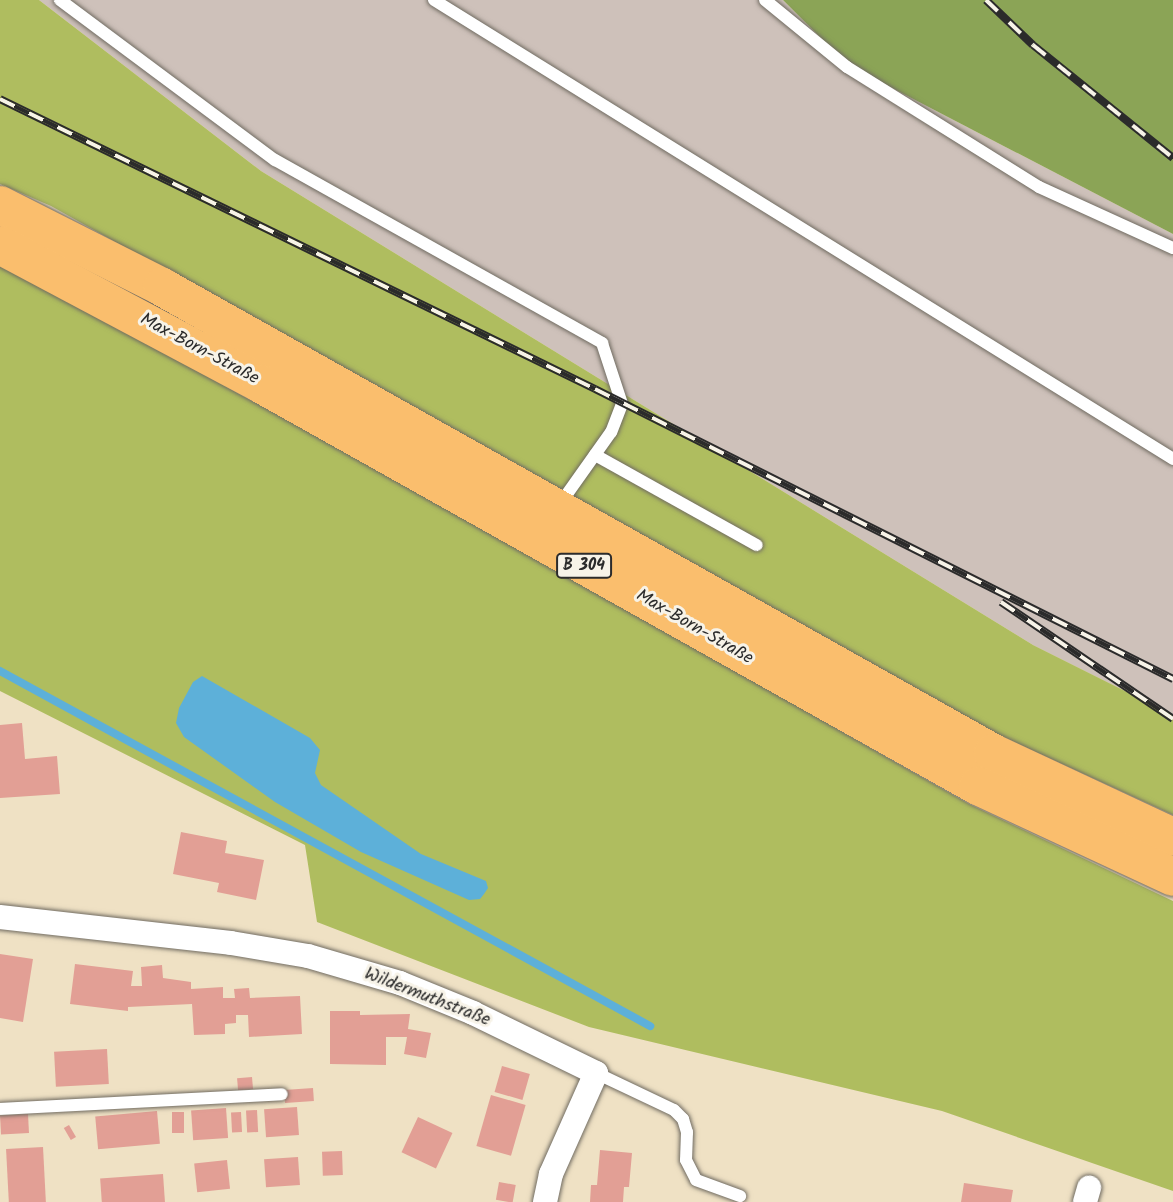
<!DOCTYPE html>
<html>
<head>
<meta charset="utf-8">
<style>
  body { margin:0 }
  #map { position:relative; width:1173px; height:1202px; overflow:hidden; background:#efe1c4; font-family:Kalam,sans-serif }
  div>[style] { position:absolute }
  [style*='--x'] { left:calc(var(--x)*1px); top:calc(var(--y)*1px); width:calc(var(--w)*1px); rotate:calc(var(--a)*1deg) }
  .industrial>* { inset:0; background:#cec1ba }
  .green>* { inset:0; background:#afbd5f }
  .forest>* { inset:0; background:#8ba456 }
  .water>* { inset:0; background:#5db0d9 }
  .stream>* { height:8px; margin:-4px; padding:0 4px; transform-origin:4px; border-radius:4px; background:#5db0d9 }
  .building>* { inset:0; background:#e29f95; transform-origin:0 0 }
  .roads { filter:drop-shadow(0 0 2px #706b61) drop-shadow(0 0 2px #706b61) }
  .lane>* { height:12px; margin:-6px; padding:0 6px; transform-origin:6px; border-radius:6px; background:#fff }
  .street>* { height:24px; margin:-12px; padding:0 12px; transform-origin:12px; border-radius:12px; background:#fff }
  .primary>* { height:38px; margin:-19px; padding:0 19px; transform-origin:19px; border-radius:19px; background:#fabe6d }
  .rail>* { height:8px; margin-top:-4px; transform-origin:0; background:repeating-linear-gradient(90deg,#f7f3e8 0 16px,#2b2b2b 0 32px); box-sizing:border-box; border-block:2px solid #2b2b2b }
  span { translate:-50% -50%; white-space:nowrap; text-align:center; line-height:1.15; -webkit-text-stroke:6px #f7f3e8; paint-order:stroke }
  .shield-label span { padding:2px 5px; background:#f7f3e8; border:2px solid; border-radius:5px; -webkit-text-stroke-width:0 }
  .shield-label { font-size:16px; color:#2b2b2b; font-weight:700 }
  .street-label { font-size:18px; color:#2b2b2b }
</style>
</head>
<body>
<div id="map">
  <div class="industrial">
    <i style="clip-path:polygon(39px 0,783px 0,848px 65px,1173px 234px,1173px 715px,1033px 645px,261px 171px)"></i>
  </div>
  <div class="green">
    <i style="clip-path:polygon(0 0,39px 0,261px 171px,1033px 645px,1173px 715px,1173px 815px,995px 733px,51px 206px,0 184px)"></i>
    <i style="clip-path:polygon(0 262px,533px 556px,969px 804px,1173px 901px,1173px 1191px,942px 1111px,589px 1027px,317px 922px,305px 845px,0 691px)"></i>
  </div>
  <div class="forest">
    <i style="clip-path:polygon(783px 0,1173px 0,1173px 234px,848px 65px)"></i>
  </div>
  <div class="water">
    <i style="clip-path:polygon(202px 676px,310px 738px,320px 750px,315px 773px,321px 785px,421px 854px,486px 881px,488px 888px,484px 894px,480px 899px,469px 900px,361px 852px,275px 802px,184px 737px,176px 723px,179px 708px,193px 682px)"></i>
  </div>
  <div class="stream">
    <i style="--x:0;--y:671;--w:741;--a:28.64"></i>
  </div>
  <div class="building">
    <i style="clip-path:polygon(22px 723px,25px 759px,57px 756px,60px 794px,0 798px,0 725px)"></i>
    <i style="clip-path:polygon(181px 832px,227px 841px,225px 853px,264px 860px,256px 900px,217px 892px,219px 883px,173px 874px)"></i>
    <i style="clip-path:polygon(0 954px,33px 959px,23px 1022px,0 1018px)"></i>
    <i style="clip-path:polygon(75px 964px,133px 971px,131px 986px,142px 986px,141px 967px,162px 965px,163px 978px,191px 982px,191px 989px,223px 987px,223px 998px,235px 998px,234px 989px,249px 988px,250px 998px,300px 996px,302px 1034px,249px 1037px,248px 1015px,236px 1015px,236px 1023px,225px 1024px,225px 1034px,194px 1035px,192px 1004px,128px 1007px,128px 1011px,70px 1004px)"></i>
    <i style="clip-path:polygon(330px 1011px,360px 1011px,360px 1015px,410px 1014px,408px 1029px,431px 1033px,426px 1058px,404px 1054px,407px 1037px,386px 1037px,386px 1065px,330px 1064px)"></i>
    <i style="left:107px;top:1049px;width:35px;height:53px;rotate:87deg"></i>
    <i style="left:502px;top:1066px;width:29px;height:27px;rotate:16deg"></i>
    <i style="left:252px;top:1077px;width:12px;height:15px;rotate:85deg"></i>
    <i style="left:313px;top:1088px;width:13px;height:29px;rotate:86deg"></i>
    <i style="left:491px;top:1095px;width:36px;height:53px;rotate:16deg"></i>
    <i style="left:297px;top:1107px;width:28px;height:33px;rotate:86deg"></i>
    <i style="left:226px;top:1108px;width:30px;height:35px;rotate:86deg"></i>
    <i style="left:257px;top:1110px;width:22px;height:11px;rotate:87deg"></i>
    <i style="left:157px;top:1111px;width:33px;height:62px;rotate:85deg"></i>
    <i style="left:172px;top:1112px;width:12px;height:21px"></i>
    <i style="left:241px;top:1112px;width:20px;height:10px;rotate:87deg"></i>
    <i style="left:28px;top:1114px;width:19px;height:28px;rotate:87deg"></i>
    <i style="left:418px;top:1117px;width:38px;height:39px;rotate:25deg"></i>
    <i style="left:69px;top:1125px;width:14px;height:6px;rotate:60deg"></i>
    <i style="left:43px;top:1147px;width:55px;height:37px;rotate:87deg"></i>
    <i style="clip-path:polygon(600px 1150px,632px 1153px,629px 1187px,624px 1187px,623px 1202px,590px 1202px,591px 1185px,597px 1185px)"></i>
    <i style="left:342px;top:1151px;width:24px;height:20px;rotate:88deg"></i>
    <i style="left:298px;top:1157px;width:28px;height:34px;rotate:86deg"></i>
    <i style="left:227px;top:1160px;width:29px;height:33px;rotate:84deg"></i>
    <i style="left:163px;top:1174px;width:28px;height:63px;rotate:86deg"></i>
    <i style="left:499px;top:1182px;width:17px;height:18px;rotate:10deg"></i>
    <i style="clip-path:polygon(964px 1183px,1013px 1190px,1011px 1202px,961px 1202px)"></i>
  </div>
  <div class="roads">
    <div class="lane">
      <i style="--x:60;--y:0;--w:268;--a:36.7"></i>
      <i style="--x:275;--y:160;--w:375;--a:29.2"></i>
      <i style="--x:602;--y:343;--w:64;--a:71.8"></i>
      <i style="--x:622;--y:404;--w:30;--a:111"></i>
      <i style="--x:611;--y:432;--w:88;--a:125.3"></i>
      <i style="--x:434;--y:0;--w:870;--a:31.84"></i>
      <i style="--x:765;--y:0;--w:106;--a:39.3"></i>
      <i style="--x:847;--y:67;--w:226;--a:32"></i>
      <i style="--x:1039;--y:187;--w:147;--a:24.5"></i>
      <i style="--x:595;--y:455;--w:185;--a:29.1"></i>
      <i style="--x:596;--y:1073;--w:86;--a:25.4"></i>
      <i style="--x:674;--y:1110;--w:13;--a:45"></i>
      <i style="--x:683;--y:1119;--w:14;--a:73"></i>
      <i style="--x:687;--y:1132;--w:28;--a:92"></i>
      <i style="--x:686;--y:1160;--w:22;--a:63"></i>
      <i style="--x:696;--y:1180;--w:47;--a:20"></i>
      <i style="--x:0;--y:1109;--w:282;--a:-3"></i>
    </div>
    <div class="street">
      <i style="--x:0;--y:917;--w:232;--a:6.4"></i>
      <i style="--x:231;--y:943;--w:78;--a:9.6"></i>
      <i style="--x:308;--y:956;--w:96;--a:16.4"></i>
      <i style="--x:400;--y:983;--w:79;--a:22.3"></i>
      <i style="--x:473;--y:1013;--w:137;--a:26"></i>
      <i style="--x:596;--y:1073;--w:111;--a:114"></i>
      <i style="--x:551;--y:1174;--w:29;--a:102"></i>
      <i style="--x:1085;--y:1202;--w:15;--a:-74"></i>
    </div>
    <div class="primary">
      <i style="--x:0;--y:205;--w:182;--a:26.8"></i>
      <i style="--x:162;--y:287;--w:953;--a:29.28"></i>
      <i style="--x:993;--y:753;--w:199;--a:25"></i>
      <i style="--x:0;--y:245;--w:296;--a:28"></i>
      <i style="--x:261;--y:384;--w:822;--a:29.28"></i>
      <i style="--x:978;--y:786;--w:215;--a:25"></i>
    </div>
  </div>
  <div class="rail">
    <i style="--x:986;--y:0;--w:65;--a:43.8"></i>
    <i style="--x:1033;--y:45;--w:180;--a:38.9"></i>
    <i style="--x:0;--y:99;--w:662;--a:25.98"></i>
    <i style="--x:595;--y:389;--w:647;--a:26.64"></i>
    <i style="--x:1001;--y:602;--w:208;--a:34.2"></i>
  </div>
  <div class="shield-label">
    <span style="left:584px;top:566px">B 304</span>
  </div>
  <div class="street-label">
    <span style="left:199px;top:350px;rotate:28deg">Max-Born-Straße</span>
    <span style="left:694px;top:628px;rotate:30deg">Max-Born-Straße</span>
    <span style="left:427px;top:998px;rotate:21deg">Wildermuthstraße</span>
  </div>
</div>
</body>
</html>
